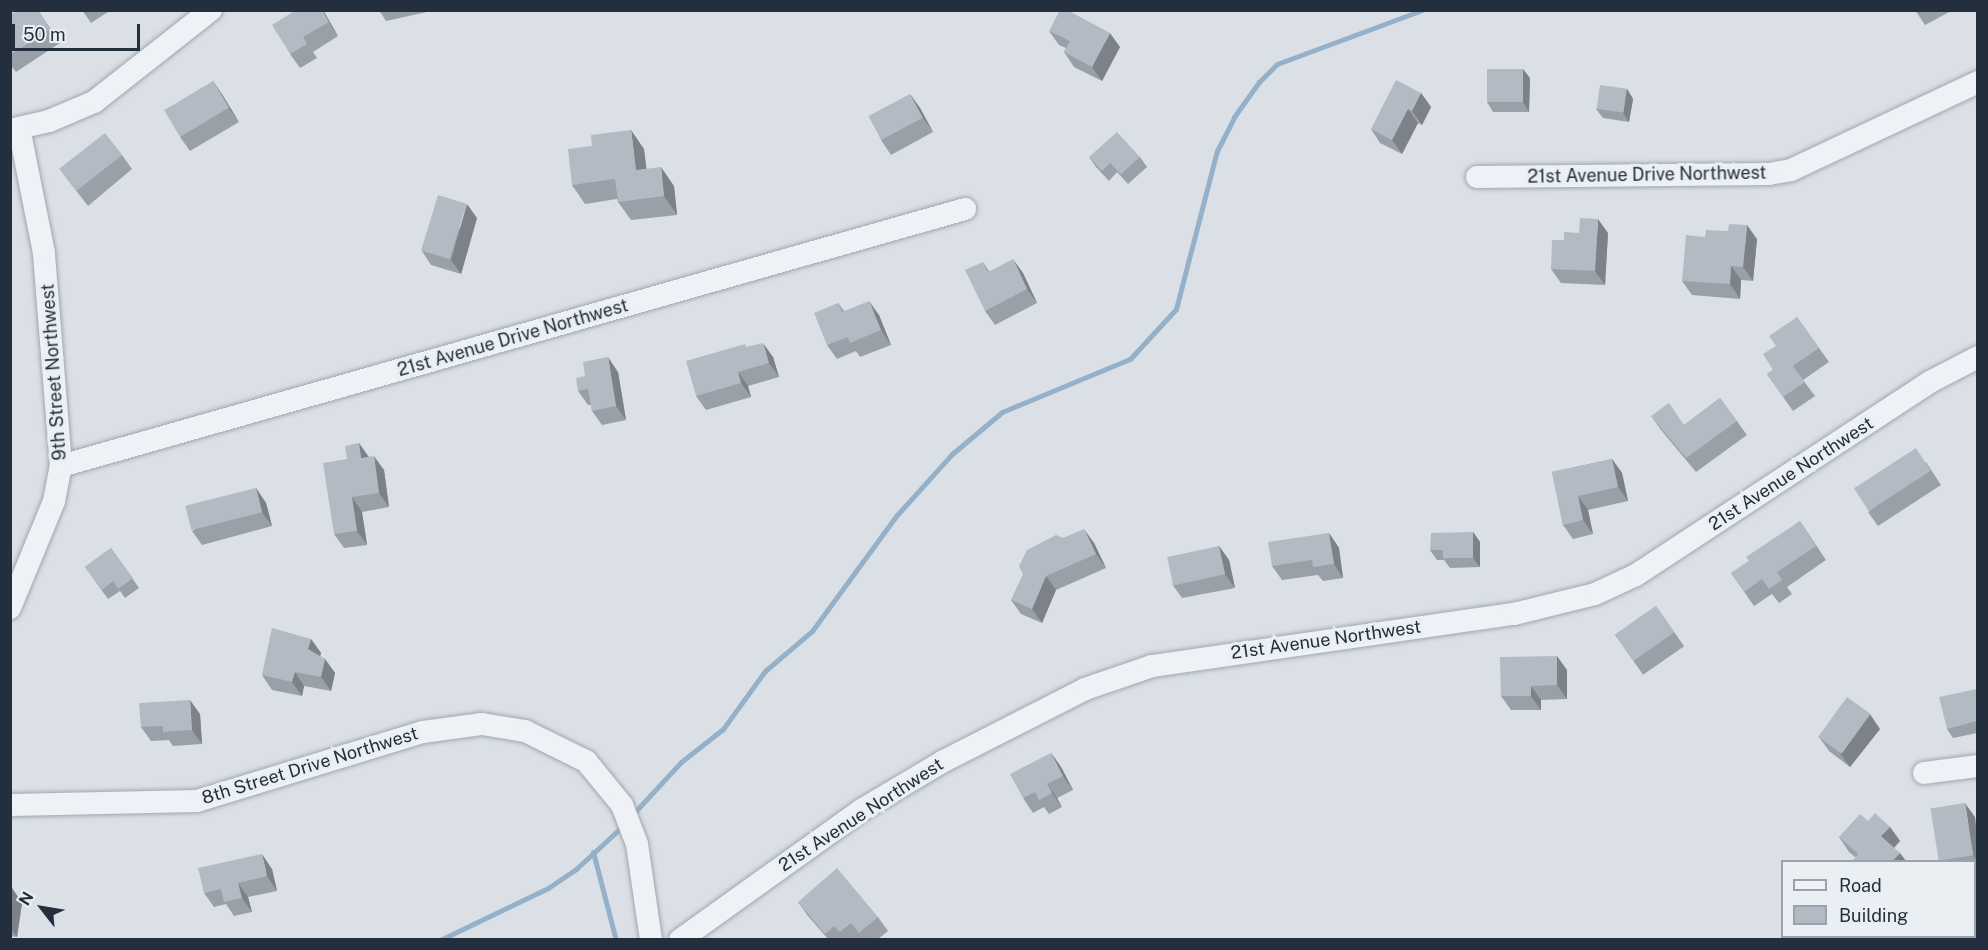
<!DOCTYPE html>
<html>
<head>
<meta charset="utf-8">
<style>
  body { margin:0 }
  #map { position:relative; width:1988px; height:950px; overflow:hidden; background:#dbe0e6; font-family:"Public Sans",sans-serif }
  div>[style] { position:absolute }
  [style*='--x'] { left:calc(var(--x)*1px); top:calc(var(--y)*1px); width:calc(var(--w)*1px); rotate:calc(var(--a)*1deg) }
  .stream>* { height:5px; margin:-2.5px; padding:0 2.5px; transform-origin:2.5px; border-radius:2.5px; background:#94b1c9 }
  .roads { filter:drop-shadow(0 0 2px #a0a7b0) drop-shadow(0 0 2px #a0a7b0) }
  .minor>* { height:22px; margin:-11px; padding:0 11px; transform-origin:11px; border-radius:11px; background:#eef1f5 }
  .wall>* { inset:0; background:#99a0a8; transform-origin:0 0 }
  .shaded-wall>* { inset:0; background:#7d8288 }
  .building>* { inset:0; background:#b2bac3; transform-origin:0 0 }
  span { translate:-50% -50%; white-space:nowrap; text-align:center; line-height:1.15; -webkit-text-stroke:6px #eaeff4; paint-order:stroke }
  .street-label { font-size:18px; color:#242f3d }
  .frame { position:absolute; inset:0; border:12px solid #242f3d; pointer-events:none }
  .legend { position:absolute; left:1781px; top:860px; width:195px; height:78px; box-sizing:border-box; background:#eaeff4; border:2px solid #9ba2ab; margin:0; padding:8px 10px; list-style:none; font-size:18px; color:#242f3d }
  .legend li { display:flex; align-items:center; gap:12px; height:30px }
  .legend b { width:30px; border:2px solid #9ba2ab }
  .north { position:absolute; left:12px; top:878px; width:60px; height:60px; -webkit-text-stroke:4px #eaeff4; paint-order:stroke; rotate:301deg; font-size:16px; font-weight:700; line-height:24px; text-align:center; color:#242f3d }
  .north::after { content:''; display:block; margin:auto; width:21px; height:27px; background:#242f3d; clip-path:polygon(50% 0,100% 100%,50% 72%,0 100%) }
  .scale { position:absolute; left:12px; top:24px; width:128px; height:27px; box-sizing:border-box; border:3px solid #242f3d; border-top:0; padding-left:8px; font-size:18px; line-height:21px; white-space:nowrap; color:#242f3d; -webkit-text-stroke:4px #eaeff4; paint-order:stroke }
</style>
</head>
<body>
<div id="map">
  <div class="stream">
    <i style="--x:632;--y:815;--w:72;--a:-47.2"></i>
    <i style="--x:681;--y:762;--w:53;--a:-38.2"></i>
    <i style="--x:723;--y:729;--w:72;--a:-54.1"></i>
    <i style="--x:765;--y:671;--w:62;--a:-40.4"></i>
    <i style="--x:812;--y:631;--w:144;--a:-53.8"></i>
    <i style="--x:897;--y:515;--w:82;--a:-48"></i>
    <i style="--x:952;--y:454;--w:65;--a:-40"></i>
    <i style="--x:1002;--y:412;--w:139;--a:-22.5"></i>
    <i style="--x:1130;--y:359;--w:68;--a:-47.4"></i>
    <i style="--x:1176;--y:309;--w:163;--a:-75.5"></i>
    <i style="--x:1217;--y:151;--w:38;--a:-63"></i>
    <i style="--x:1234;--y:117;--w:43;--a:-54.5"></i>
    <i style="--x:1259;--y:82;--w:25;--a:-45"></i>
    <i style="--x:1277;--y:64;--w:155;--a:-20.4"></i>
    <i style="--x:593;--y:852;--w:91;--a:75.4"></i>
    <i style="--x:440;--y:940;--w:120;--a:-25.7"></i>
    <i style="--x:548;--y:888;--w:34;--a:-34"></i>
    <i style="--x:576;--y:869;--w:67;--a:-42.6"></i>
  </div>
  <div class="roads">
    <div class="minor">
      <i style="--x:10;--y:130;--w:40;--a:-13"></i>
      <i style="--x:49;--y:121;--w:49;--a:-22.9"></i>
      <i style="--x:94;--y:102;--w:149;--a:-38.2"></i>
      <i style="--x:1477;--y:177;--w:292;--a:-0.6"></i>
      <i style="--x:1769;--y:174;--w:22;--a:-10"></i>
      <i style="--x:1791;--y:170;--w:207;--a:-25.2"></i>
      <i style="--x:61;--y:466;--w:940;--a:-15.87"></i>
      <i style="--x:10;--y:608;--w:116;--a:-67.6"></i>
      <i style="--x:54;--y:501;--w:36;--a:-79"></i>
      <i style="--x:61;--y:466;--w:214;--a:-94.6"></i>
      <i style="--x:44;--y:253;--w:127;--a:-101.3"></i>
      <i style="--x:1924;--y:773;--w:54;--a:-7.4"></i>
      <i style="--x:10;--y:805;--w:187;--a:-1.2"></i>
      <i style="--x:197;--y:801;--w:236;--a:-17"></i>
      <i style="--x:423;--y:732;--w:60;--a:-7.7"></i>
      <i style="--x:482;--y:724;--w:44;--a:9.2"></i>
      <i style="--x:525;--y:731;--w:68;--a:26.2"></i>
      <i style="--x:586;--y:761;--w:57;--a:50.7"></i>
      <i style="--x:622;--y:805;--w:42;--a:69"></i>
      <i style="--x:637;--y:844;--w:97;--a:81.7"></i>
      <i style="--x:680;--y:940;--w:225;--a:-35.6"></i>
      <i style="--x:863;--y:809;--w:92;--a:-30.7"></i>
      <i style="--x:942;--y:762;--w:161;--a:-27"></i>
      <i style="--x:1085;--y:689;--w:71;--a:-18.9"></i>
      <i style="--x:1152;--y:666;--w:366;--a:-8.2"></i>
      <i style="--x:1514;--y:614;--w:83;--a:-13.9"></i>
      <i style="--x:1595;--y:594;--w:45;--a:-24.9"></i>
      <i style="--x:1636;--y:575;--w:352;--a:-33.3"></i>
      <i style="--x:1930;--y:382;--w:54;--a:-27.5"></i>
    </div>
  </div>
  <div class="wall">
    <i style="clip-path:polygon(38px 10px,60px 43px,16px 72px,10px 65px,10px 15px)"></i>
    <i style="clip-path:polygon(82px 10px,111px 10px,91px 23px)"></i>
    <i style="clip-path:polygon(323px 10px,338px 36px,313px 52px,317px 58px,300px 68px,290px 54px)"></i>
    <i style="clip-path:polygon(379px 10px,426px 10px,427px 12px,386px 21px)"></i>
    <i style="clip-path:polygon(1915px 10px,1953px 10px,1925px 25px)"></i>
    <i style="clip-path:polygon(1049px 31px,1120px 47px,1102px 81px,1074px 67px,1064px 52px,1066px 48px,1059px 45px)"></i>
    <i style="clip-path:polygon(1530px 78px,1529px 112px,1493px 112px,1487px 102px)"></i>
    <i style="clip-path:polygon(213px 81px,223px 96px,239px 122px,190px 151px,180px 137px)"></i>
    <i style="clip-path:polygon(1627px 89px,1633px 99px,1629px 122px,1603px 118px,1596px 109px)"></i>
    <i style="clip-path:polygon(1421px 93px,1431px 107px,1422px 125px,1418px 123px,1402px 154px,1380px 143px,1371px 129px)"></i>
    <i style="clip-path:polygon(910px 94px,920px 108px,933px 132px,891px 155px,881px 140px)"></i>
    <i style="clip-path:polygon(644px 149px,646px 169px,674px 186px,677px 215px,631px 220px,618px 202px,617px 199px,585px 204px,572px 185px)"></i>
    <i style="clip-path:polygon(122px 155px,132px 169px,88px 206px,61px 171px)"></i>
    <i style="clip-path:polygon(1089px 157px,1140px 157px,1147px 167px,1128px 184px,1117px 172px,1109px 181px,1096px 167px)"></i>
    <i style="clip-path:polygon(477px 218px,461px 274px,431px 265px,422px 251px)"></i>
    <i style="clip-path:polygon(1608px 233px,1605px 285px,1561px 283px,1551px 269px,1564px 240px)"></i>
    <i style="clip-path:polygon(1757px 239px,1753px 281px,1741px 280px,1740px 299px,1692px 295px,1682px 281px)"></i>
    <i style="clip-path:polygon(983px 262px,989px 271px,1023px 273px,1037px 303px,995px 325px,985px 311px)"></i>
    <i style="clip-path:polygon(838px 303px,844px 311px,879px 315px,891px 345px,860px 357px,856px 351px,837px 359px,827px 345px)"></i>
    <i style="clip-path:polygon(1797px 317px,1829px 362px,1803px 380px,1815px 396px,1793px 411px,1767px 374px,1773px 370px,1776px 346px)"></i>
    <i style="clip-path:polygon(747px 347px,773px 357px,779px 377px,748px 386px,751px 397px,706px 410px,696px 396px)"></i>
    <i style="clip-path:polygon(618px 372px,626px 420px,602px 425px,592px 411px,591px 405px,588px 405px,578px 391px)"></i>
    <i style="clip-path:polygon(1720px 398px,1747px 435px,1696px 472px,1661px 430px,1651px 416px,1684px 425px)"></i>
    <i style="clip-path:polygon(359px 443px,369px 457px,384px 470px,389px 507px,362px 512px,367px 545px,344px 548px,334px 534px,347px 459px)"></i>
    <i style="clip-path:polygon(1612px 459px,1622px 473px,1628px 501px,1588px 510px,1593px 534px,1573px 539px,1563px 525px,1552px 472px)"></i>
    <i style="clip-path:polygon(1926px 462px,1941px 485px,1878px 526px,1868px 512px)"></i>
    <i style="clip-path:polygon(256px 488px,266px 503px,272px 526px,202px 545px,192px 531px)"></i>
    <i style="clip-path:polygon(1800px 521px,1826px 560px,1787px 587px,1792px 594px,1779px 603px,1772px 594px,1754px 606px,1731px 573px,1749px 561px)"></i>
    <i style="clip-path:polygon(1473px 532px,1480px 542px,1480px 567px,1450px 568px,1444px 560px,1437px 560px,1430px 550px)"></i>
    <i style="clip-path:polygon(1329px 533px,1339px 548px,1343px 578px,1323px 581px,1318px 575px,1282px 580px,1272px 566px)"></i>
    <i style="clip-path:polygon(1094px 543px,1106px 568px,1056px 590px,1042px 623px,1021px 614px,1011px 600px)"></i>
    <i style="clip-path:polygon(1219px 546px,1229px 560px,1235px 588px,1182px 598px,1172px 584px)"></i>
    <i style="clip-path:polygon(111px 548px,139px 588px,125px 598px,120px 591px,108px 599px,85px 567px)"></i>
    <i style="left:1656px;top:606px;width:49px;height:50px;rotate:55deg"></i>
    <i style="clip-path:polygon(311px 639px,321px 653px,320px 656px,325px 659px,335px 673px,331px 691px,304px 686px,302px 696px,272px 690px,262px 675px)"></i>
    <i style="clip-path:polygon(1567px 670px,1567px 699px,1541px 700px,1541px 710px,1511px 710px,1501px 696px)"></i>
    <i style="clip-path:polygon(1977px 690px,1977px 733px,1953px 738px,1947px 729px)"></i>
    <i style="clip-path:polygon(200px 714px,202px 744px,173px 746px,169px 740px,151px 741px,141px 727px)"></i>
    <i style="clip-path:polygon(1880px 729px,1850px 767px,1829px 751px,1819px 737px)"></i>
    <i style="clip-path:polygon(1051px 753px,1061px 767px,1073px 790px,1057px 798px,1062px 807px,1049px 814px,1044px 807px,1033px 813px,1023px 798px)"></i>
    <i style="clip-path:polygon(1975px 817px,1977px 836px,1977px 870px,1974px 871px,1974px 861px,1939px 861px,1938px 860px)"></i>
    <i style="clip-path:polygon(1868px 821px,1890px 827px,1900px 841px,1894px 848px,1855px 857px,1849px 852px,1839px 837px)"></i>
    <i style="clip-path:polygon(272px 869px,277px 891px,248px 897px,252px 912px,234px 916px,226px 904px,214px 907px,204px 893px)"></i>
    <i style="clip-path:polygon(10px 888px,12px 888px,22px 903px,17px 937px,10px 936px)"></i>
    <i style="clip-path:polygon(798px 902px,878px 917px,888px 931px,878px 939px,862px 939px,861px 938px,858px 939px,828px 939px,808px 916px)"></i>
  </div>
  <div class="shaded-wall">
    <i style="clip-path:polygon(322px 10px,323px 10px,338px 36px,329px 22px)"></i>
    <i style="clip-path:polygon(1110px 33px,1120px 47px,1102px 81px,1092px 67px)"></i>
    <i style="clip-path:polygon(1523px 69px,1530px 78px,1529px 112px,1523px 102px)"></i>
    <i style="clip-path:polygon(213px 81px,223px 96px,239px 122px,229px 108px)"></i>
    <i style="clip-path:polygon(1627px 89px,1633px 99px,1629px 122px,1623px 113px)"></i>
    <i style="clip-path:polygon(1421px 93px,1431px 107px,1422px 125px,1412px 111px)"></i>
    <i style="clip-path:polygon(910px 94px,920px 108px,933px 132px,923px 118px)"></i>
    <i style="clip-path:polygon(1408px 109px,1418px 123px,1402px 154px,1392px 140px)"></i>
    <i style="clip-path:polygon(631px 130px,644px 149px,649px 189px,636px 170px)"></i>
    <i style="clip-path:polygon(661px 167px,674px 186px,677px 215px,664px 196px)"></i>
    <i style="clip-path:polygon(467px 204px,477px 218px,461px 274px,451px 260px)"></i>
    <i style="clip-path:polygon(1598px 219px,1608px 233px,1605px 285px,1595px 271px)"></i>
    <i style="clip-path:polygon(1747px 225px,1757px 239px,1753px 281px,1743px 267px)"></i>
    <i style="clip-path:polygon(1013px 259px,1023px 273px,1037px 303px,1027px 289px)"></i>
    <i style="clip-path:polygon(1731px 266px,1741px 280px,1740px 299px,1730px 284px)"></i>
    <i style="clip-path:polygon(869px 301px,879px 315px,891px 345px,881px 330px)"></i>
    <i style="clip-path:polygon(763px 343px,773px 357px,779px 377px,769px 363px)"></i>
    <i style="clip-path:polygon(608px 357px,618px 372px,626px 420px,616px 406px)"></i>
    <i style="clip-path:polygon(738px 372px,748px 386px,751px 397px,741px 383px)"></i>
    <i style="clip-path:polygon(359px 443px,369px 458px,361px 458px)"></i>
    <i style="clip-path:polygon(374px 456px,384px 470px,389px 507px,379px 493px)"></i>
    <i style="clip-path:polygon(1612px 459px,1622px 473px,1628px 501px,1618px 487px)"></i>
    <i style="clip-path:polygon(256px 488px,266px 503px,272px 526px,262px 512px)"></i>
    <i style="clip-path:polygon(1578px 496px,1588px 510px,1593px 534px,1583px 520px)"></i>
    <i style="clip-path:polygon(352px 497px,362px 512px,367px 545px,357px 531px)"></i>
    <i style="clip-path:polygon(1084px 529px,1094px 543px,1106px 568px,1096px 554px)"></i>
    <i style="clip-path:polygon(1473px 532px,1480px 542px,1480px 567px,1473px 558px)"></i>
    <i style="clip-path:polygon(1329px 533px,1339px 548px,1343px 578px,1334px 564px)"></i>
    <i style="clip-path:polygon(1219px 546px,1229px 560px,1235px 588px,1225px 574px)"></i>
    <i style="clip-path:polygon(1046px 576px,1056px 590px,1042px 623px,1032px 609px)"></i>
    <i style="clip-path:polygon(311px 639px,321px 653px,318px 664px,308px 649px)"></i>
    <i style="clip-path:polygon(1557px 656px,1567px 670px,1567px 699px,1557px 685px)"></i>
    <i style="clip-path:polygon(325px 659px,335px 673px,331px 691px,321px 677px)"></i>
    <i style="clip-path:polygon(295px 672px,304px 686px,302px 696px,292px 682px)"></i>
    <i style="clip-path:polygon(1531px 686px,1541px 700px,1541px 710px,1531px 696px)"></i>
    <i style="clip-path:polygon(190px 700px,200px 714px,202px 744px,192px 730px)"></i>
    <i style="clip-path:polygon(1870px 714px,1880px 729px,1850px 767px,1840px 753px)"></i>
    <i style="clip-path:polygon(1051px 753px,1061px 767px,1073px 790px,1063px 776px)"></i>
    <i style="clip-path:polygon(1047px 784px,1057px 798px,1062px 807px,1052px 793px)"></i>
    <i style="clip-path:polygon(1965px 803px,1975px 817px,1977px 836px,1977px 862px,1973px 855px)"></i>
    <i style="clip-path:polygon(1890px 827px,1900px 841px,1891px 851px,1881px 836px)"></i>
    <i style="clip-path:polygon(1900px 853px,1906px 861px,1892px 861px)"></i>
    <i style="clip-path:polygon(262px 854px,272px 869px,277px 891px,267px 876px)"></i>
    <i style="clip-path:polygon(238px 883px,248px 897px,252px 912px,242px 898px)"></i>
    <i style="clip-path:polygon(12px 888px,22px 903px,17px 937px,10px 928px,10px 894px)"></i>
  </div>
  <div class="building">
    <i style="clip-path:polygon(18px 10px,38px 10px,50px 29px,10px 55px,10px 15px)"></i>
    <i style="clip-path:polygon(296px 10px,322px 10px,329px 22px,303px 37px,307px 44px,290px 54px,272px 25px)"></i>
    <i style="clip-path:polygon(1060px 10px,1067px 10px,1110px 33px,1092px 67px,1064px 52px,1070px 41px,1049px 31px)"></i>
    <i style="left:1487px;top:69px;width:36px;height:33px"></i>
    <i style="clip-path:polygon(1396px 80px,1421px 93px,1412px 111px,1408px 109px,1392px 140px,1371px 129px)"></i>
    <i style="left:213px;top:81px;width:31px;height:57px;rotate:59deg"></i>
    <i style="left:1600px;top:85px;width:27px;height:24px;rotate:8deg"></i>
    <i style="left:910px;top:94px;width:27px;height:47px;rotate:62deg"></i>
    <i style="clip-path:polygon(631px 130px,636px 170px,661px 167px,664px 196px,618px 202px,615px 179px,572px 185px,568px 149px,592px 146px,591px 135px)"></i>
    <i style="clip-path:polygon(1117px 132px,1140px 157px,1121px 174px,1110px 163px,1102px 171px,1089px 157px)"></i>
    <i style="left:105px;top:133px;width:28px;height:58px;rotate:52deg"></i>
    <i style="left:438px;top:195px;width:30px;height:58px;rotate:17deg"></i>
    <i style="clip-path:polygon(1580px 218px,1598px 219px,1595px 271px,1551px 269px,1552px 240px,1564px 240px,1564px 232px,1579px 233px)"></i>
    <i style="clip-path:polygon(1729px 224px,1747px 225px,1743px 267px,1731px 266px,1730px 284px,1682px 281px,1686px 235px,1705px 237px,1706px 230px,1728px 231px)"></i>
    <i style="clip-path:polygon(1013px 259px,1027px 289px,985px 311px,965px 270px,983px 262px,988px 272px)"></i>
    <i style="clip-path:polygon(869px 301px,881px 330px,850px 343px,848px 337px,827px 345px,814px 313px,838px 303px,842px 312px)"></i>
    <i style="clip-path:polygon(1797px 317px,1819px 348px,1793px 366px,1805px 382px,1783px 397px,1767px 374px,1773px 370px,1763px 354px,1776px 346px,1769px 336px)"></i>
    <i style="clip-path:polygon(763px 343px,769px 363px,738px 372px,741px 383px,696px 396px,686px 361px,745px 344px,746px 347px)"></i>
    <i style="clip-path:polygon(608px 357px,616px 406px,592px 411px,588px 389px,578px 391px,576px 378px,585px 376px,583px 362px)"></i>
    <i style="clip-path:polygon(1720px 398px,1737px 421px,1686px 458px,1651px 416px,1669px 403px,1684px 425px)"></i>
    <i style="clip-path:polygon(359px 443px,361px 458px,374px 456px,379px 493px,352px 497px,357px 531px,334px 534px,323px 463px,347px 459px,345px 446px)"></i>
    <i style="left:1916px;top:448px;width:27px;height:74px;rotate:57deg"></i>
    <i style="clip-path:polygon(1612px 459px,1618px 487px,1578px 496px,1583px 520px,1563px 525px,1552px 472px)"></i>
    <i style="left:256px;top:488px;width:25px;height:73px;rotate:76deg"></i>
    <i style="clip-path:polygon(1800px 521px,1816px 546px,1777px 572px,1782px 580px,1769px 589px,1762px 579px,1744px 592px,1731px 573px,1749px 561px,1746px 557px)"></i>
    <i style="clip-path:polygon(1084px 529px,1096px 554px,1046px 576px,1032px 609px,1011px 600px,1023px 574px,1019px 566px,1027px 550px,1056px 535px,1063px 538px)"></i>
    <i style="clip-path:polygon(1473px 532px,1473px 558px,1443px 558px,1443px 550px,1430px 550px,1431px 533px)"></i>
    <i style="clip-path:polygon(1329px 533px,1334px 564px,1313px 567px,1312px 560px,1272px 566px,1268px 542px)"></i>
    <i style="left:1219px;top:546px;width:29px;height:53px;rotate:78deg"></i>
    <i style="clip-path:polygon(111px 548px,133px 578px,118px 589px,113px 581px,102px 590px,85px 567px)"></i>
    <i style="left:1656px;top:606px;width:32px;height:50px;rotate:55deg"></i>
    <i style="clip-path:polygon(272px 628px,311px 639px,308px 649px,325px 659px,321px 677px,295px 672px,292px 682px,262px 675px)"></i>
    <i style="clip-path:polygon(1557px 656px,1557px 685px,1531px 686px,1531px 696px,1501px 696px,1500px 657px)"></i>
    <i style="clip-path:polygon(1977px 689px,1977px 721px,1947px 729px,1939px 697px)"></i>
    <i style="left:1847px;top:697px;width:29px;height:49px;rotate:36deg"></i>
    <i style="clip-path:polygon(190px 700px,192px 730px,163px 732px,163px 726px,141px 727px,139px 703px)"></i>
    <i style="clip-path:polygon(1051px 753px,1063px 776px,1047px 784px,1052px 793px,1039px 800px,1035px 792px,1023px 798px,1010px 774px)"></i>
    <i style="left:1965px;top:803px;width:53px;height:35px;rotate:81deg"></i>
    <i style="clip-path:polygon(1875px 813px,1890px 827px,1881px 836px,1900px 853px,1892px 861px,1852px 861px,1858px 854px,1839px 837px,1860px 814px,1868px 821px)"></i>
    <i style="clip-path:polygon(262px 854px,267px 876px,238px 883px,242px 898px,224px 902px,221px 889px,204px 893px,198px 868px)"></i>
    <i style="clip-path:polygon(837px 868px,878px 917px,859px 933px,851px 923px,840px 932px,834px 926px,825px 934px,798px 902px)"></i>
  </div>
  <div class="street-label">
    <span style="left:1647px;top:175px;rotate:-1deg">21st Avenue Drive Northwest</span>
    <span style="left:513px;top:338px;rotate:-16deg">21st Avenue Drive Northwest</span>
    <span style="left:54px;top:372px;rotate:-94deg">9th Street Northwest</span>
    <span style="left:1791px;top:474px;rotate:-33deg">21st Avenue Northwest</span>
    <span style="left:1326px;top:640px;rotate:-8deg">21st Avenue Northwest</span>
    <span style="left:310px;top:766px;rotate:-17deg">8th Street Drive Northwest</span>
    <span style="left:861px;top:815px;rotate:-33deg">21st Avenue Northwest</span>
  </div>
  <div class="frame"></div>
  <ul class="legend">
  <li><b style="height:8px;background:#eef1f5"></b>Road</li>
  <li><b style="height:16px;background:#b2bac3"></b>Building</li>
  </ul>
  <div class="north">N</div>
  <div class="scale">50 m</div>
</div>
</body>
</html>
